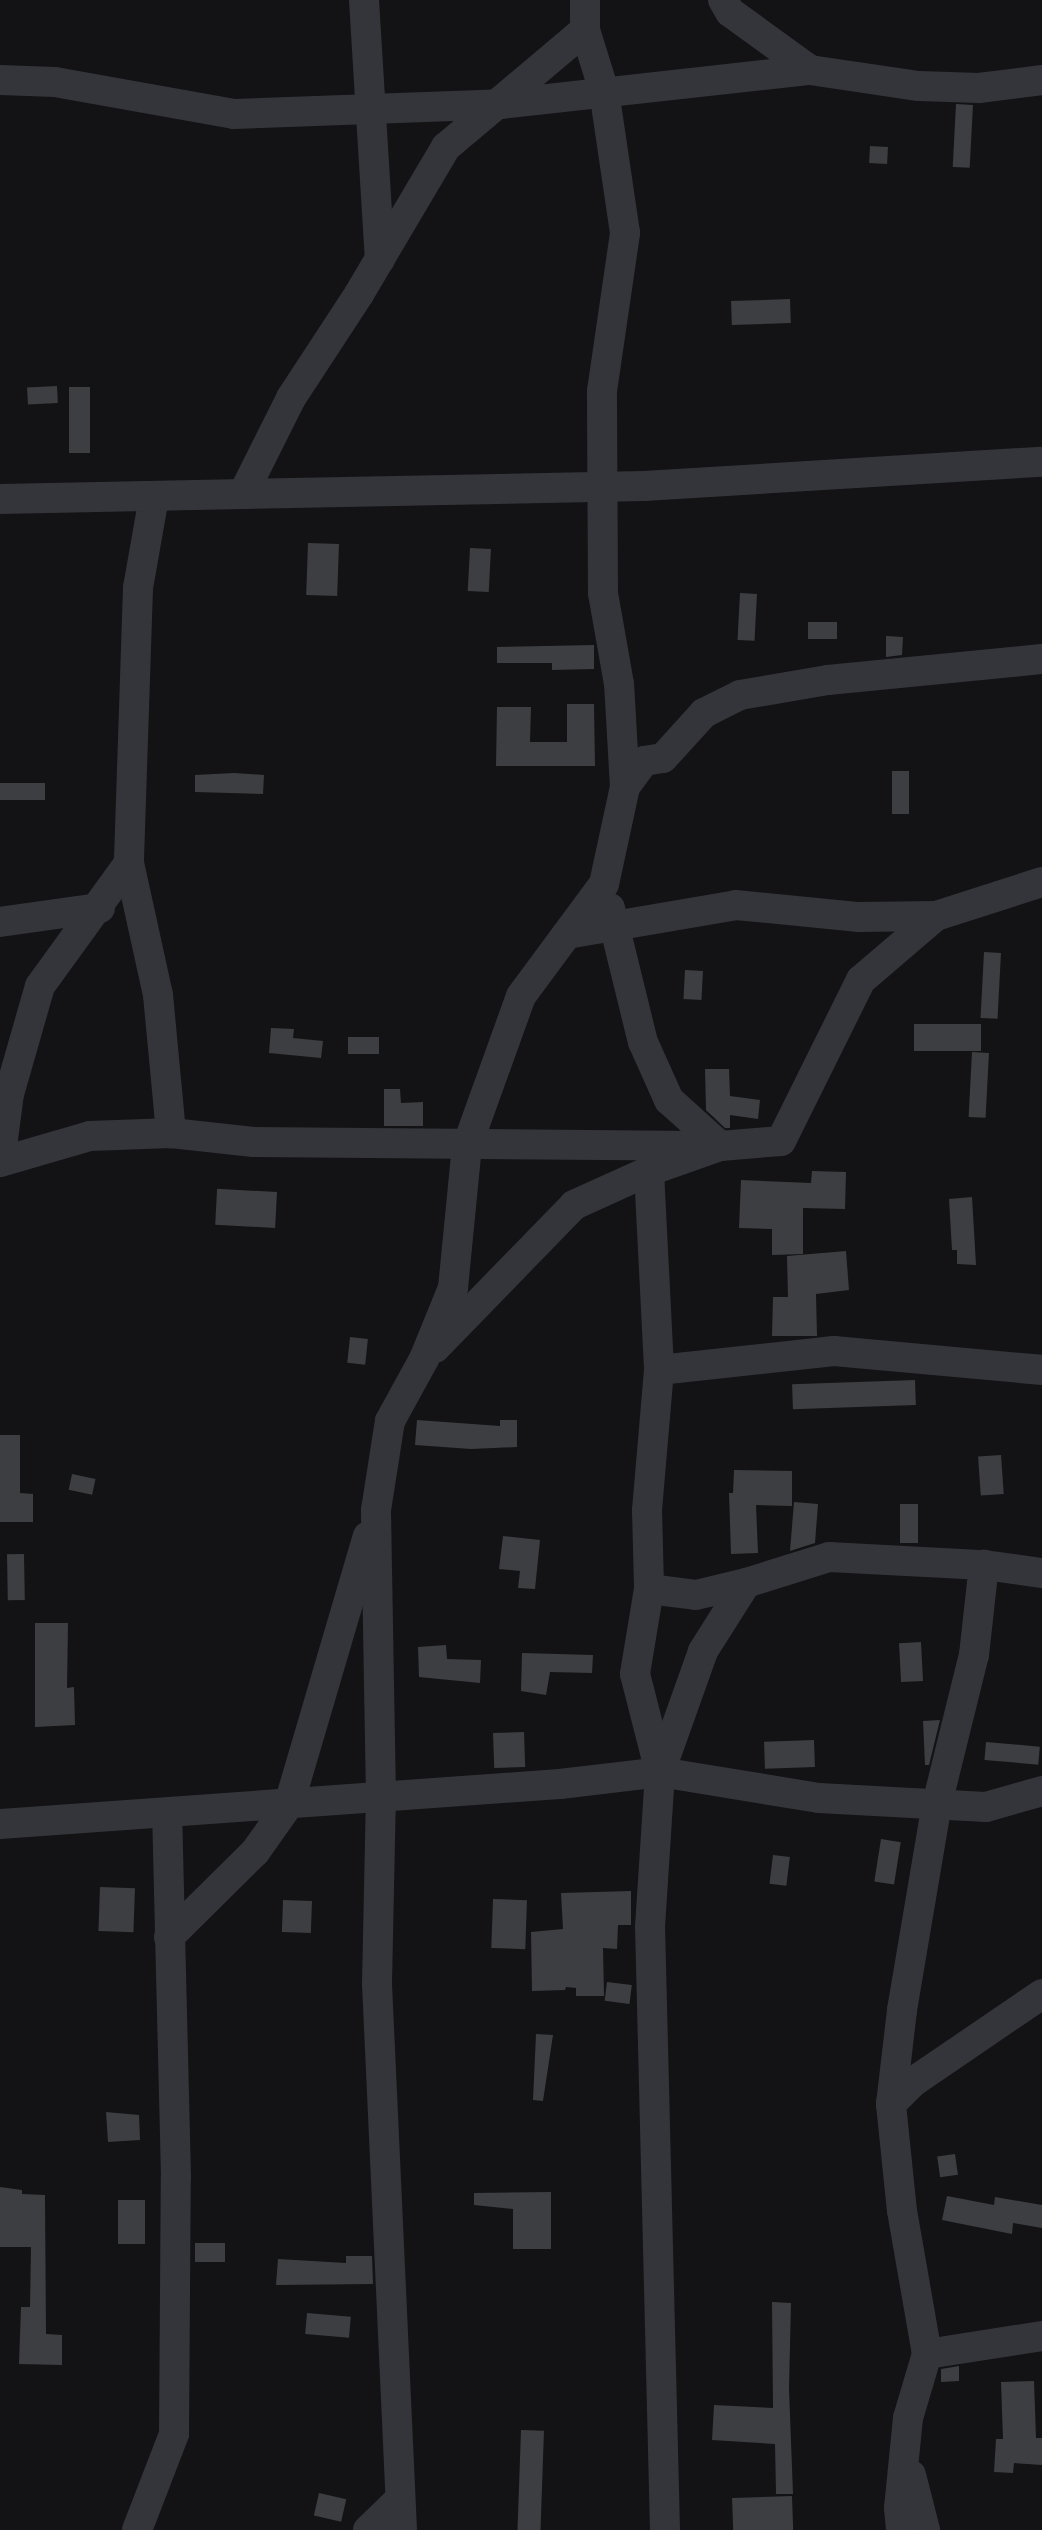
<!DOCTYPE html>
<html>
<head>
<meta charset="utf-8">
<style>
  body { margin:0 }
  #map { position:relative; width:1042px; height:2530px; overflow:hidden; background:#131315; font-family:"DM Sans",sans-serif }
  div>[style] { position:absolute }
  [style*='--x'] { left:calc(var(--x)*1px); top:calc(var(--y)*1px); width:calc(var(--w)*1px); rotate:calc(var(--a)*1deg) }
  .building>* { inset:0; background:#3d3e42; transform-origin:0 0 }
  .minor>* { height:30px; margin:-15px; padding:0 15px; transform-origin:15px; border-radius:15px; background:#34353a }
  span { translate:-50% -50%; white-space:nowrap; text-align:center; line-height:1.15; -webkit-text-stroke:4.5px #0e0e10; paint-order:stroke }
</style>
</head>
<body>
<div id="map">
  <div class="building">
    <i style="left:956px;top:104px;width:17px;height:63px;rotate:3deg"></i>
    <i style="left:870px;top:146px;width:18px;height:17px;rotate:3deg"></i>
    <i style="left:790px;top:299px;width:24px;height:59px;rotate:88deg"></i>
    <i style="left:57px;top:386px;width:17px;height:30px;rotate:87deg"></i>
    <i style="left:69px;top:387px;width:21px;height:66px"></i>
    <i style="left:308px;top:543px;width:31px;height:52px;rotate:2deg"></i>
    <i style="left:470px;top:548px;width:21px;height:43px;rotate:3deg"></i>
    <i style="left:740px;top:593px;width:17px;height:47px;rotate:3deg"></i>
    <i style="left:837px;top:622px;width:17px;height:29px;rotate:90deg"></i>
    <i style="clip-path:polygon(886px 636px,903px 637px,902px 655px,886px 657px)"></i>
    <i style="clip-path:polygon(594px 645px,594px 669px,552px 670px,552px 663px,497px 663px,497px 647px)"></i>
    <i style="clip-path:polygon(567px 704px,594px 704px,595px 766px,496px 766px,497px 707px,531px 707px,530px 742px,567px 742px)"></i>
    <i style="left:892px;top:771px;width:17px;height:43px"></i>
    <i style="clip-path:polygon(234px 773px,264px 775px,263px 794px,195px 792px,195px 775px)"></i>
    <i style="left:45px;top:783px;width:17px;height:45px;rotate:90deg"></i>
    <i style="left:984px;top:952px;width:17px;height:66px;rotate:3deg"></i>
    <i style="left:685px;top:970px;width:18px;height:29px;rotate:3deg"></i>
    <i style="left:981px;top:1024px;width:27px;height:67px;rotate:90deg"></i>
    <i style="clip-path:polygon(271px 1028px,294px 1029px,293px 1038px,323px 1041px,321px 1058px,269px 1053px)"></i>
    <i style="left:379px;top:1037px;width:17px;height:31px;rotate:90deg"></i>
    <i style="left:972px;top:1052px;width:17px;height:65px;rotate:3deg"></i>
    <i style="clip-path:polygon(705px 1069px,729px 1069px,730px 1096px,760px 1100px,758px 1119px,730px 1115px,730px 1128px,725px 1128px,706px 1110px)"></i>
    <i style="clip-path:polygon(384px 1089px,400px 1089px,401px 1103px,423px 1102px,423px 1126px,384px 1126px)"></i>
    <i style="clip-path:polygon(812px 1171px,846px 1172px,845px 1209px,803px 1208px,803px 1254px,772px 1255px,772px 1229px,739px 1228px,741px 1180px,811px 1183px)"></i>
    <i style="left:277px;top:1192px;width:36px;height:60px;rotate:93deg"></i>
    <i style="clip-path:polygon(972px 1197px,976px 1265px,957px 1264px,957px 1250px,952px 1250px,949px 1199px)"></i>
    <i style="clip-path:polygon(846px 1251px,849px 1290px,816px 1294px,817px 1336px,772px 1336px,773px 1297px,788px 1297px,787px 1256px)"></i>
    <i style="left:350px;top:1337px;width:18px;height:26px;rotate:6deg"></i>
    <i style="left:915px;top:1380px;width:25px;height:123px;rotate:88deg"></i>
    <i style="clip-path:polygon(417px 1420px,500px 1426px,500px 1420px,517px 1420px,517px 1447px,471px 1449px,415px 1445px)"></i>
    <i style="clip-path:polygon(0 1435px,20px 1435px,20px 1493px,33px 1494px,33px 1522px,0 1522px)"></i>
    <i style="left:1001px;top:1455px;width:39px;height:23px;rotate:86deg"></i>
    <i style="clip-path:polygon(734px 1470px,792px 1471px,792px 1506px,756px 1505px,758px 1553px,731px 1554px,729px 1493px,733px 1493px)"></i>
    <i style="left:72px;top:1474px;width:24px;height:16px;rotate:12deg"></i>
    <i style="clip-path:polygon(794px 1502px,818px 1504px,815px 1543px,790px 1551px)"></i>
    <i style="left:900px;top:1504px;width:18px;height:39px"></i>
    <i style="clip-path:polygon(503px 1536px,540px 1540px,535px 1589px,518px 1588px,520px 1571px,499px 1569px)"></i>
    <i style="left:24px;top:1554px;width:46px;height:17px;rotate:89deg"></i>
    <i style="clip-path:polygon(35px 1623px,68px 1623px,67px 1688px,74px 1687px,75px 1725px,35px 1727px)"></i>
    <i style="left:921px;top:1642px;width:39px;height:22px;rotate:87deg"></i>
    <i style="clip-path:polygon(446px 1645px,447px 1659px,481px 1660px,480px 1683px,419px 1677px,418px 1647px)"></i>
    <i style="clip-path:polygon(522px 1653px,593px 1655px,592px 1673px,550px 1672px,546px 1695px,521px 1691px)"></i>
    <i style="clip-path:polygon(940px 1720px,929px 1765px,925px 1765px,923px 1721px)"></i>
    <i style="left:524px;top:1732px;width:35px;height:31px;rotate:88deg"></i>
    <i style="left:814px;top:1740px;width:27px;height:50px;rotate:88deg"></i>
    <i style="left:986px;top:1742px;width:54px;height:18px;rotate:5deg"></i>
    <i style="left:881px;top:1839px;width:20px;height:43px;rotate:9deg"></i>
    <i style="left:773px;top:1855px;width:17px;height:29px;rotate:7deg"></i>
    <i style="left:100px;top:1887px;width:35px;height:44px;rotate:2deg"></i>
    <i style="clip-path:polygon(631px 1891px,631px 1925px,618px 1925px,617px 1949px,603px 1948px,604px 1996px,576px 1996px,576px 1988px,566px 1987px,565px 1990px,532px 1991px,531px 1932px,563px 1929px,561px 1893px)"></i>
    <i style="left:493px;top:1899px;width:34px;height:49px;rotate:2deg"></i>
    <i style="left:283px;top:1900px;width:29px;height:32px;rotate:2deg"></i>
    <i style="left:607px;top:1982px;width:25px;height:19px;rotate:7deg"></i>
    <i style="clip-path:polygon(536px 2034px,553px 2035px,543px 2101px,533px 2100px)"></i>
    <i style="clip-path:polygon(106px 2112px,139px 2115px,140px 2140px,108px 2142px)"></i>
    <i style="left:955px;top:2154px;width:21px;height:18px;rotate:82deg"></i>
    <i style="clip-path:polygon(0 2187px,22px 2190px,22px 2194px,45px 2195px,46px 2334px,62px 2335px,62px 2365px,19px 2364px,21px 2307px,30px 2307px,31px 2247px,0 2247px)"></i>
    <i style="clip-path:polygon(551px 2192px,551px 2249px,513px 2249px,513px 2209px,474px 2205px,474px 2193px)"></i>
    <i style="clip-path:polygon(947px 2196px,994px 2205px,995px 2197px,1042px 2205px,1042px 2228px,1013px 2223px,1012px 2234px,942px 2220px)"></i>
    <i style="left:118px;top:2200px;width:27px;height:44px"></i>
    <i style="left:225px;top:2243px;width:19px;height:30px;rotate:90deg"></i>
    <i style="clip-path:polygon(346px 2256px,372px 2256px,373px 2284px,276px 2285px,278px 2259px,346px 2263px)"></i>
    <i style="clip-path:polygon(772px 2302px,791px 2303px,789px 2389px,793px 2494px,776px 2494px,775px 2444px,712px 2440px,714px 2405px,773px 2408px)"></i>
    <i style="left:307px;top:2313px;width:44px;height:21px;rotate:5deg"></i>
    <i style="clip-path:polygon(959px 2366px,959px 2381px,941px 2382px,941px 2369px)"></i>
    <i style="clip-path:polygon(1034px 2381px,1036px 2438px,1042px 2438px,1042px 2465px,1014px 2463px,1013px 2473px,994px 2472px,996px 2439px,1003px 2439px,1001px 2382px)"></i>
    <i style="left:521px;top:2430px;width:23px;height:100px;rotate:2deg"></i>
    <i style="left:319px;top:2493px;width:28px;height:23px;rotate:13deg"></i>
    <i style="left:792px;top:2496px;width:34px;height:60px;rotate:88deg"></i>
  </div>
  <div class="minor">
    <i style="--x:364;--y:0;--w:260;--a:86.5"></i>
    <i style="--x:723;--y:0;--w:14;--a:60"></i>
    <i style="--x:730;--y:12;--w:99;--a:35.9"></i>
    <i style="--x:0;--y:80;--w:55;--a:2.1"></i>
    <i style="--x:55;--y:82;--w:182;--a:10.1"></i>
    <i style="--x:234;--y:114;--w:267;--a:-2.1"></i>
    <i style="--x:501;--y:104;--w:311;--a:-6.3"></i>
    <i style="--x:810;--y:70;--w:110;--a:8.4"></i>
    <i style="--x:919;--y:86;--w:60;--a:1.9"></i>
    <i style="--x:979;--y:88;--w:64;--a:-7.2"></i>
    <i style="--x:244;--y:492;--w:105;--a:-63.4"></i>
    <i style="--x:291;--y:398;--w:124;--a:-56.8"></i>
    <i style="--x:359;--y:294;--w:171;--a:-59.4"></i>
    <i style="--x:446;--y:147;--w:182;--a:-40.1"></i>
    <i style="--x:154;--y:497;--w:92;--a:100"></i>
    <i style="--x:138;--y:588;--w:275;--a:91.9"></i>
    <i style="--x:129;--y:863;--w:135;--a:77.6"></i>
    <i style="--x:158;--y:995;--w:139;--a:84.6"></i>
    <i style="--x:0;--y:499;--w:644;--a:-1.16"></i>
    <i style="--x:644;--y:486;--w:399;--a:-3.5"></i>
    <i style="--x:625;--y:787;--w:32;--a:-54"></i>
    <i style="--x:644;--y:761;--w:19;--a:-9"></i>
    <i style="--x:663;--y:758;--w:61;--a:-47.7"></i>
    <i style="--x:704;--y:713;--w:40;--a:-26.6"></i>
    <i style="--x:740;--y:695;--w:89;--a:-9.7"></i>
    <i style="--x:828;--y:680;--w:215;--a:-5.6"></i>
    <i style="--x:610;--y:908;--w:138;--a:76.2"></i>
    <i style="--x:643;--y:1042;--w:64;--a:65.9"></i>
    <i style="--x:669;--y:1100;--w:69;--a:42"></i>
    <i style="--x:0;--y:922;--w:101;--a:-8"></i>
    <i style="--x:567;--y:934;--w:171;--a:-9.7"></i>
    <i style="--x:736;--y:905;--w:124;--a:5.6"></i>
    <i style="--x:859;--y:917;--w:77;--a:-0.7"></i>
    <i style="--x:0;--y:1162;--w:94;--a:-16.1"></i>
    <i style="--x:90;--y:1136;--w:81;--a:-2.1"></i>
    <i style="--x:171;--y:1133;--w:83;--a:6.2"></i>
    <i style="--x:254;--y:1142;--w:444;--a:0.5"></i>
    <i style="--x:0;--y:1162;--w:69;--a:-82.5"></i>
    <i style="--x:9;--y:1094;--w:112;--a:-74"></i>
    <i style="--x:40;--y:986;--w:152;--a:-54.1"></i>
    <i style="--x:649;--y:1171;--w:199;--a:87.1"></i>
    <i style="--x:659;--y:1370;--w:141;--a:94.9"></i>
    <i style="--x:647;--y:1510;--w:79;--a:88.5"></i>
    <i style="--x:649;--y:1589;--w:86;--a:99.4"></i>
    <i style="--x:635;--y:1674;--w:101;--a:75.7"></i>
    <i style="--x:435;--y:1348;--w:199;--a:-45.8"></i>
    <i style="--x:574;--y:1205;--w:82;--a:-24.4"></i>
    <i style="--x:649;--y:1171;--w:75;--a:-19.4"></i>
    <i style="--x:720;--y:1146;--w:61;--a:-4.7"></i>
    <i style="--x:781;--y:1141;--w:180;--a:-63.6"></i>
    <i style="--x:861;--y:980;--w:99;--a:-40.5"></i>
    <i style="--x:936;--y:916;--w:111;--a:-17.8"></i>
    <i style="--x:659;--y:1370;--w:176;--a:-6.2"></i>
    <i style="--x:834;--y:1351;--w:209;--a:5.2"></i>
    <i style="--x:649;--y:1589;--w:47;--a:7.3"></i>
    <i style="--x:696;--y:1595;--w:51;--a:-13.5"></i>
    <i style="--x:0;--y:1824;--w:561;--a:-4.09"></i>
    <i style="--x:560;--y:1784;--w:101;--a:-6.8"></i>
    <i style="--x:660;--y:1772;--w:161;--a:9.3"></i>
    <i style="--x:819;--y:1798;--w:167;--a:3.1"></i>
    <i style="--x:986;--y:1807;--w:58;--a:-15.9"></i>
    <i style="--x:169;--y:1937;--w:121;--a:-44.7"></i>
    <i style="--x:255;--y:1852;--w:59;--a:-54.7"></i>
    <i style="--x:289;--y:1804;--w:279;--a:-73.6"></i>
    <i style="--x:891;--y:2104;--w:31;--a:-45"></i>
    <i style="--x:913;--y:2082;--w:156;--a:-34.3"></i>
    <i style="--x:927;--y:2354;--w:116;--a:-8.9"></i>
    <i style="--x:911;--y:2475;--w:57;--a:75.7"></i>
    <i style="--x:137;--y:2530;--w:103;--a:-68.9"></i>
    <i style="--x:174;--y:2434;--w:257;--a:-89.6"></i>
    <i style="--x:176;--y:2177;--w:363;--a:-91.4"></i>
    <i style="--x:368;--y:2530;--w:42;--a:-44"></i>
    <i style="--x:402;--y:2530;--w:547;--a:-92.62"></i>
    <i style="--x:377;--y:1984;--w:186;--a:-88.8"></i>
    <i style="--x:381;--y:1798;--w:288;--a:-91"></i>
    <i style="--x:376;--y:1510;--w:90;--a:-81.1"></i>
    <i style="--x:390;--y:1421;--w:71;--a:-61.3"></i>
    <i style="--x:424;--y:1359;--w:77;--a:-67.8"></i>
    <i style="--x:453;--y:1288;--w:143;--a:-84.4"></i>
    <i style="--x:467;--y:1146;--w:159;--a:-70.2"></i>
    <i style="--x:521;--y:996;--w:139;--a:-53.5"></i>
    <i style="--x:604;--y:884;--w:99;--a:-77.8"></i>
    <i style="--x:625;--y:787;--w:103;--a:-93.3"></i>
    <i style="--x:619;--y:684;--w:92;--a:-100"></i>
    <i style="--x:603;--y:593;--w:202;--a:-90.3"></i>
    <i style="--x:602;--y:391;--w:160;--a:-81.7"></i>
    <i style="--x:625;--y:233;--w:144;--a:-98.4"></i>
    <i style="--x:604;--y:91;--w:64;--a:-107.3"></i>
    <i style="--x:585;--y:30;--w:30;--a:-90"></i>
    <i style="--x:665;--y:2530;--w:603;--a:-91.42"></i>
    <i style="--x:650;--y:1927;--w:155;--a:-86.3"></i>
    <i style="--x:660;--y:1772;--w:128;--a:-70.4"></i>
    <i style="--x:703;--y:1651;--w:80;--a:-57.7"></i>
    <i style="--x:746;--y:1583;--w:87;--a:-17.4"></i>
    <i style="--x:829;--y:1557;--w:155;--a:3"></i>
    <i style="--x:984;--y:1565;--w:59;--a:7.9"></i>
    <i style="--x:901;--y:2530;--w:22;--a:-95"></i>
    <i style="--x:899;--y:2508;--w:90;--a:-84.3"></i>
    <i style="--x:908;--y:2418;--w:67;--a:-73.5"></i>
    <i style="--x:927;--y:2354;--w:145;--a:-99.9"></i>
    <i style="--x:902;--y:2211;--w:108;--a:-95.9"></i>
    <i style="--x:891;--y:2104;--w:95;--a:-83.3"></i>
    <i style="--x:902;--y:2010;--w:209;--a:-80.4"></i>
    <i style="--x:937;--y:1804;--w:154;--a:-76.1"></i>
    <i style="--x:974;--y:1655;--w:91;--a:-83.7"></i>
  </div>
</div>
</body>
</html>
